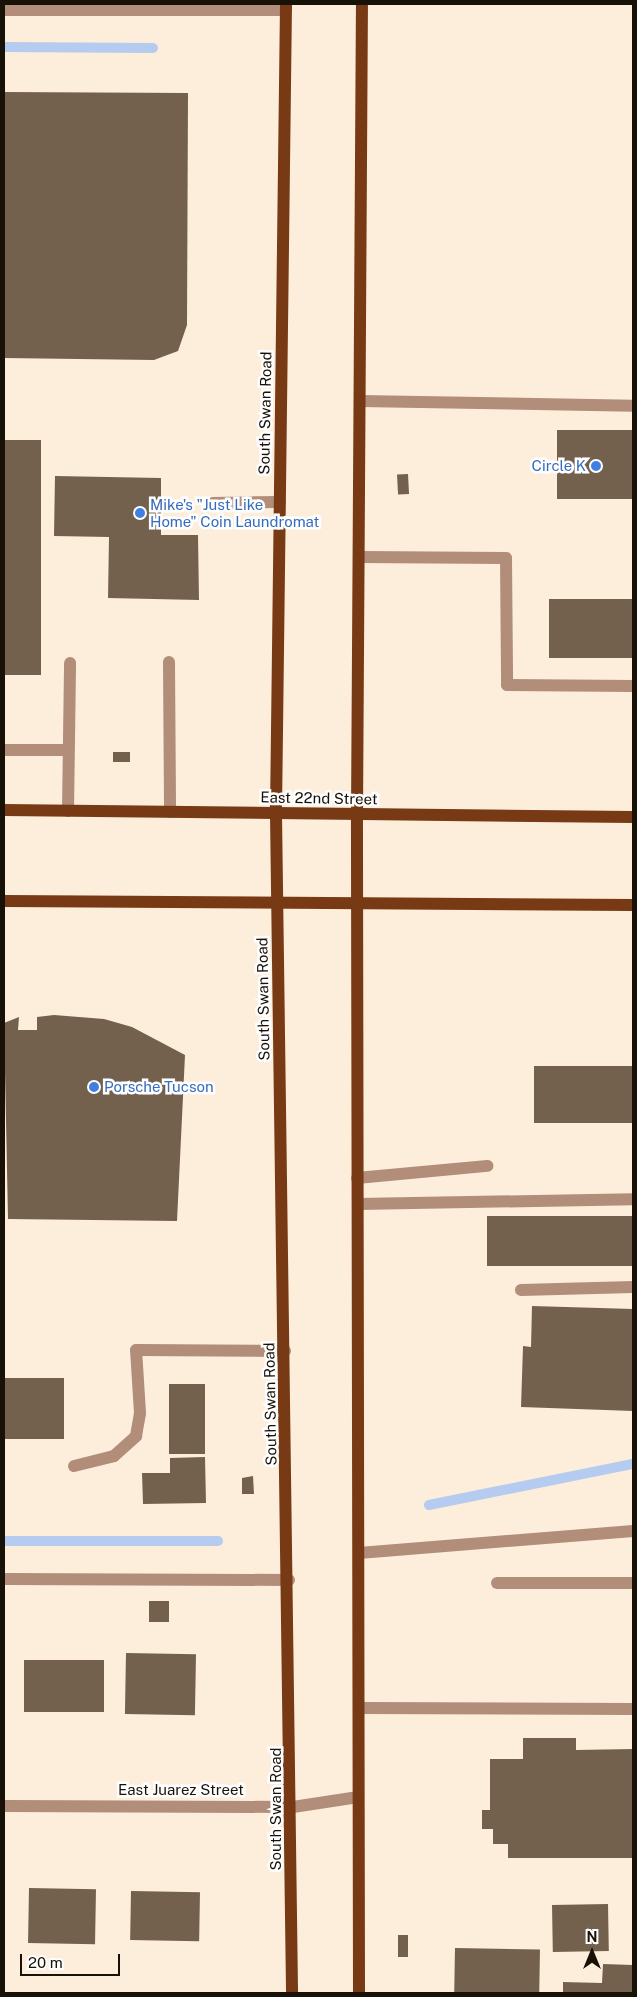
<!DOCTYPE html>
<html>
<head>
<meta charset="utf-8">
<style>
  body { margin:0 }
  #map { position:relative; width:637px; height:1997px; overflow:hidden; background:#fceedb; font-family:"Public Sans",sans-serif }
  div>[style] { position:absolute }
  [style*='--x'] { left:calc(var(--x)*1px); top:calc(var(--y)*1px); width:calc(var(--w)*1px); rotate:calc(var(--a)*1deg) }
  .stream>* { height:10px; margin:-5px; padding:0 5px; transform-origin:5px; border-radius:5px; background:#b5cbef }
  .building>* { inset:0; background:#73614e; transform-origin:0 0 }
  .minor>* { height:12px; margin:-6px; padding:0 6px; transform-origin:6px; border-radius:6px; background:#b18d7a }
  .major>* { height:12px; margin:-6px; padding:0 6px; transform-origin:6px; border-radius:6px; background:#773a14 }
  .dots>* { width:14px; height:14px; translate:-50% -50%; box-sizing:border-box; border:2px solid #fefefe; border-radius:50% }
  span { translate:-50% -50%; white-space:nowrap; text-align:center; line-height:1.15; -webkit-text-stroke:5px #fefefe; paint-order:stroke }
  .street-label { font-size:15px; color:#171108 }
  .shop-label { font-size:15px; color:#366cbe }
  .right { translate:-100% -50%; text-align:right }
  .left { translate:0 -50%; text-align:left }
  .frame { position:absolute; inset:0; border:5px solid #171108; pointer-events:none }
  .north { position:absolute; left:567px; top:1927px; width:50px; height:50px; -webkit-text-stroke:4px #fefefe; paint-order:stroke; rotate:0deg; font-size:14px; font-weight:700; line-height:20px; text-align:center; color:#171108 }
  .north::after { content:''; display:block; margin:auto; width:18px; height:22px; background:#171108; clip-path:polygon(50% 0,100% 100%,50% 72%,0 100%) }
  .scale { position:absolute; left:20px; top:1954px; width:100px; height:22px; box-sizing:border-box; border:2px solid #171108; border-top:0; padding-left:6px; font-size:15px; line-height:18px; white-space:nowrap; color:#171108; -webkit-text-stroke:4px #fefefe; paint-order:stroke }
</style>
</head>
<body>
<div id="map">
  <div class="stream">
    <i style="--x:4;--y:47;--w:149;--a:0.4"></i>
    <i style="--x:429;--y:1505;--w:208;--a:-11.4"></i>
    <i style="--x:4;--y:1541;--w:214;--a:0"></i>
  </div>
  <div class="building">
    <i style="clip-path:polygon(4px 92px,188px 93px,187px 325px,178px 351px,154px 360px,4px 358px)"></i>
    <i style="left:633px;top:430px;width:69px;height:76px;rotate:90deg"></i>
    <i style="left:4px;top:440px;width:37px;height:235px"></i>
    <i style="left:408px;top:474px;width:20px;height:11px;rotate:87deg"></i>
    <i style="clip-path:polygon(55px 476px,161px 478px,161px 535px,198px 535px,199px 600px,108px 598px,109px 537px,54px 536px)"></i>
    <i style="left:633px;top:599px;width:59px;height:84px;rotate:90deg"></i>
    <i style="left:113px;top:752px;width:17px;height:10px"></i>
    <i style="clip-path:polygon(54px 1015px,104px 1019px,132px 1027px,185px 1055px,177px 1221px,8px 1219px,4px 1023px,19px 1017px,18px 1030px,37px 1030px,37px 1017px)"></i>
    <i style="left:534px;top:1066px;width:99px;height:57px"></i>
    <i style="left:487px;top:1216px;width:146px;height:50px"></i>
    <i style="clip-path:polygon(532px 1306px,633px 1309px,633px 1411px,521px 1407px,523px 1346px,531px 1347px)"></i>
    <i style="left:4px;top:1378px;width:60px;height:61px"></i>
    <i style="left:169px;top:1384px;width:36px;height:70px"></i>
    <i style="clip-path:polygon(205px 1457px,206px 1503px,143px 1504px,142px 1473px,170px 1473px,170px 1458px)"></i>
    <i style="clip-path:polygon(253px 1476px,254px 1494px,242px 1494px,242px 1478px)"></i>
    <i style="left:149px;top:1601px;width:20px;height:21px"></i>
    <i style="left:126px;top:1653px;width:70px;height:61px;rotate:1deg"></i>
    <i style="left:24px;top:1660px;width:80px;height:52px"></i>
    <i style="clip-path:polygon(523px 1738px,576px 1738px,576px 1750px,633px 1749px,633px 1858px,508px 1858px,508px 1844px,493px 1844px,493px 1829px,482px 1829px,482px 1810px,490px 1810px,490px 1759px,523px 1759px)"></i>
    <i style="left:29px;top:1888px;width:67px;height:55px;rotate:1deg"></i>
    <i style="left:131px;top:1891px;width:69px;height:49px;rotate:1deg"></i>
    <i style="left:608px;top:1904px;width:47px;height:56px;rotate:89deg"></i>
    <i style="left:398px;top:1935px;width:10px;height:22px"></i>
    <i style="left:455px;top:1948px;width:85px;height:45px;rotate:1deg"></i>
    <i style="clip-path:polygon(603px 1964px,633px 1965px,633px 1993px,563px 1993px,563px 1982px,602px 1983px)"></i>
  </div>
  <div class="minor">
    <i style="--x:4;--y:10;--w:282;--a:0"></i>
    <i style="--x:360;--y:401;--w:273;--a:1"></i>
    <i style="--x:213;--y:503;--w:67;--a:-0.9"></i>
    <i style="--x:359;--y:557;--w:147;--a:0.4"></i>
    <i style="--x:506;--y:558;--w:127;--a:89.5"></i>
    <i style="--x:507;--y:685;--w:126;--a:0.5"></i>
    <i style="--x:169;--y:662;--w:150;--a:89.6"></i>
    <i style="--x:4;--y:750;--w:64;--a:0"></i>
    <i style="--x:68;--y:811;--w:148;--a:-89.2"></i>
    <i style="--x:357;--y:1178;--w:131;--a:-5.3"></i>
    <i style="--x:358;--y:1204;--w:275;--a:-1"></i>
    <i style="--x:521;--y:1290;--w:112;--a:-1.5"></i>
    <i style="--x:74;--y:1466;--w:41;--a:-14"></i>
    <i style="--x:114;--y:1456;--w:30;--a:-42"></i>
    <i style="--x:136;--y:1436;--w:23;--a:-80"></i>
    <i style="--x:140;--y:1413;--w:63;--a:-93.6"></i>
    <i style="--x:136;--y:1350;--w:149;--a:0.4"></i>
    <i style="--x:359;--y:1553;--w:275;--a:-4.6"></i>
    <i style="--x:4;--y:1579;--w:285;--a:0.2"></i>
    <i style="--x:497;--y:1583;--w:136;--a:0"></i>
    <i style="--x:361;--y:1708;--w:272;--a:0.2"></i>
    <i style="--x:4;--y:1806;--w:289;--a:0.2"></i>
    <i style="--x:293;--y:1807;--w:66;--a:-8.7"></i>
  </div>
  <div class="major">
    <i style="--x:286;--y:4;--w:810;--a:90.71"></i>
    <i style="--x:276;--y:814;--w:1179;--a:89.22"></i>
    <i style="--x:4;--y:810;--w:629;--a:0.64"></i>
    <i style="--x:4;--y:901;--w:629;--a:0.36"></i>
    <i style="--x:359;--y:1993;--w:1178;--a:-90.1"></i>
    <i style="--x:357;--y:815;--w:811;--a:-89.65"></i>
  </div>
  <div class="dots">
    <i style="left:596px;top:466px;background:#3f7fe0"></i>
    <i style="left:140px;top:513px;background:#3f7fe0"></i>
    <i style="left:94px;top:1087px;background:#3f7fe0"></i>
  </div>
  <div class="street-label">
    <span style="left:265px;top:413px;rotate:-89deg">South Swan Road</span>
    <span style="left:319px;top:798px;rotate:1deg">East 22nd Street</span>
    <span style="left:263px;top:999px;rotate:-91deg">South Swan Road</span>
    <span style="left:270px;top:1404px;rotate:-91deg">South Swan Road</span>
    <span style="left:181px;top:1790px">East Juarez Street</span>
    <span style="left:276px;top:1809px;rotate:-90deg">South Swan Road</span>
  </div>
  <div class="shop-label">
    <span class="right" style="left:586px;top:466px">Circle K</span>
    <span class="left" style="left:150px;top:513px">Mike's "Just Like<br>Home" Coin Laundromat</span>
    <span class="left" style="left:104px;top:1087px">Porsche Tucson</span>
  </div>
  <div class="frame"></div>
  <div class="north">N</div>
  <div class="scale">20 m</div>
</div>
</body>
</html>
